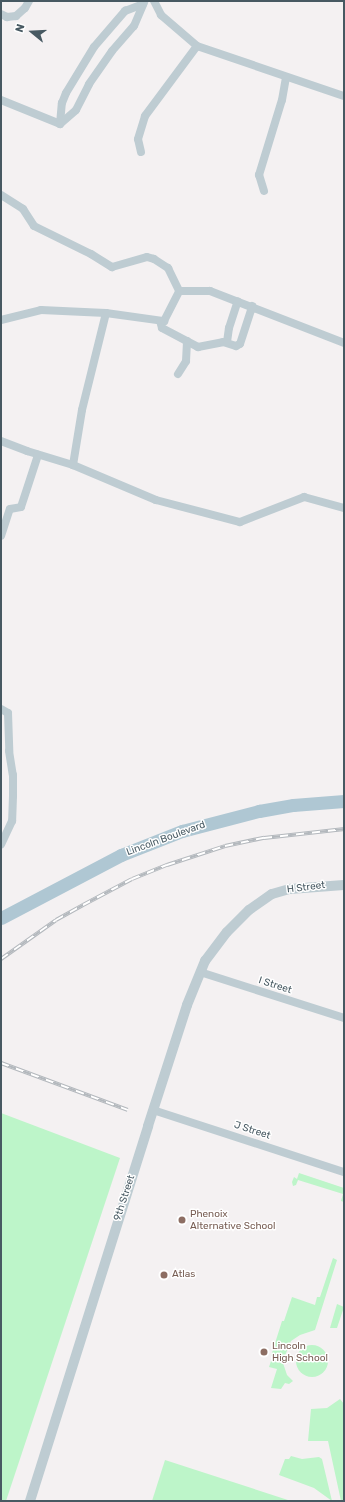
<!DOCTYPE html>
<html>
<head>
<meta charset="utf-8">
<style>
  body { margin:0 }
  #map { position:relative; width:345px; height:1502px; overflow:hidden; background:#f4f1f2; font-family:Rubik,sans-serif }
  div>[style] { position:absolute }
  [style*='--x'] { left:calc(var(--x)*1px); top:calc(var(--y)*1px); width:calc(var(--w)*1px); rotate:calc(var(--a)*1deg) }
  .green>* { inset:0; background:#bdf5c9 }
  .round { border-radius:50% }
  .minor>* { height:8px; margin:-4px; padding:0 4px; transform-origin:4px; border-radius:4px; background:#beccd2 }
  .tertiary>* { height:10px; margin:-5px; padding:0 5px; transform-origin:5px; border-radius:5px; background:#beccd2 }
  .primary>* { height:13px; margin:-6.5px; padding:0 6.5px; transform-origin:6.5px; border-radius:6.5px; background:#afc7d3 }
  .rail>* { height:4px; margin-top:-2px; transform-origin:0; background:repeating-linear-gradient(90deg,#fff 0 8px,#b3b8bd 0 16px); box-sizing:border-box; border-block:1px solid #b3b8bd }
  .dots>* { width:11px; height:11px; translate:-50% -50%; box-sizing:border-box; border:2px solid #fff; border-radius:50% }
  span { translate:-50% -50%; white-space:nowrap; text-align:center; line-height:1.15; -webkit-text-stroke:3px #fff; paint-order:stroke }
  .street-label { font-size:10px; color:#475962 }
  .education-label { font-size:10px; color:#785e54 }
  .left { translate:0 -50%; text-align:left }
  .frame { position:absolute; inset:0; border:2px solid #475962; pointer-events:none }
  .north { position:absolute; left:12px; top:12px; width:40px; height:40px; -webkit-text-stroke:3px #fff; paint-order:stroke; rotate:288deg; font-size:11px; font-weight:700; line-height:16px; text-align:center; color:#475962 }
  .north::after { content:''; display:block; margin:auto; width:14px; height:18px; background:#475962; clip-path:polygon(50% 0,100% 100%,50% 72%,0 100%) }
</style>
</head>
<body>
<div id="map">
  <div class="green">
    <i style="clip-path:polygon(1px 1113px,120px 1158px,6px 1501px,1px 1501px)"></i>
    <i style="clip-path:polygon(299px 1173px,344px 1188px,344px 1202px,341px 1201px,343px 1194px,298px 1180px,296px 1185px,293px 1186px,292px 1182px,294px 1177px,297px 1179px)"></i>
    <i style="clip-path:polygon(333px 1258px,337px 1260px,315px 1330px,300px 1335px,291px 1341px,284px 1358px,271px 1356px,282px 1321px,284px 1321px,292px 1297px,315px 1305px,317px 1297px,320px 1297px)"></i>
    <i style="clip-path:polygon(337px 1304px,344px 1307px,337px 1328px,330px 1328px)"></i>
    <i class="round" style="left:296px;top:1345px;width:32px;height:32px"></i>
    <i style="clip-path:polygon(271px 1361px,283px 1363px,287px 1375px,293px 1381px,289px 1384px,285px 1383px,281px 1389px,271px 1388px,277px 1369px,269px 1367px)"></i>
    <i style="clip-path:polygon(340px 1399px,344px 1404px,344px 1501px,341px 1501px,328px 1441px,308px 1441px,311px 1409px,327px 1408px)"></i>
    <i style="clip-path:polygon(291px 1456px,302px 1459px,319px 1457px,322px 1459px,332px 1501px,314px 1488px,279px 1475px,285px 1459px,289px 1459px)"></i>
    <i style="clip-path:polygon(165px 1460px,291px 1501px,152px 1501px)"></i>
  </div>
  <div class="minor">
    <i style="--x:154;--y:1;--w:16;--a:63"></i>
    <i style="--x:161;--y:15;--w:48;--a:40.7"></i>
    <i style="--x:197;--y:46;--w:155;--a:18.8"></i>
    <i style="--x:1;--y:14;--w:7;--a:27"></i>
    <i style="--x:7;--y:17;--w:9;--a:-6"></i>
    <i style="--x:16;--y:16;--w:12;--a:-42"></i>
    <i style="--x:25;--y:8;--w:8;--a:-60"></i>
    <i style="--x:1;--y:100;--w:64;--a:22.1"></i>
    <i style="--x:60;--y:124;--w:21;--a:-85"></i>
    <i style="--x:62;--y:103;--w:11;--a:-68"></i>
    <i style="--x:66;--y:93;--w:54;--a:-58.7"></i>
    <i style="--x:94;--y:47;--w:48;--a:-49.3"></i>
    <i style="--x:125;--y:11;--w:19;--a:-21"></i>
    <i style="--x:60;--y:124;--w:21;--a:-41"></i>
    <i style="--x:76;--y:110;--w:29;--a:-63"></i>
    <i style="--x:89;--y:84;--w:40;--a:-55.1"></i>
    <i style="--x:112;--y:51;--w:33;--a:-49"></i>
    <i style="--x:134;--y:26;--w:26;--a:-67"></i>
    <i style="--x:141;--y:152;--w:13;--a:-103"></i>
    <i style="--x:138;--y:139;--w:24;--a:-73"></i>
    <i style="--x:145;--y:116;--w:87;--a:-53.4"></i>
    <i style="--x:264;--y:191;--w:17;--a:-107"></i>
    <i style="--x:259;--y:175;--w:78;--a:-73"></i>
    <i style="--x:282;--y:100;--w:23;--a:-80"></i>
    <i style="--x:1;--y:195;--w:26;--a:32"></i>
    <i style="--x:23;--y:209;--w:20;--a:57"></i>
    <i style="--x:34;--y:226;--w:64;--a:26.2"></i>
    <i style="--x:91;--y:254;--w:25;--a:32"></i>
    <i style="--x:112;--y:267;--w:36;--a:-16"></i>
    <i style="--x:147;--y:257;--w:7;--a:16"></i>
    <i style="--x:154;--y:259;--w:17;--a:33"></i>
    <i style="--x:168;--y:268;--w:25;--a:64"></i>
    <i style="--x:106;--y:313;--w:100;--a:103.9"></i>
    <i style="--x:82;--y:410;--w:56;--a:99.3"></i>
    <i style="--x:73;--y:465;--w:90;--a:22.9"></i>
    <i style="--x:156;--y:500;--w:87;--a:14.7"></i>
    <i style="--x:240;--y:522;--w:69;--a:-21.3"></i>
    <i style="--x:304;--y:497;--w:41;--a:15.4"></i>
    <i style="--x:1;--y:320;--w:41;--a:-14"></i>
    <i style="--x:41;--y:310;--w:65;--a:2.6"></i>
    <i style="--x:106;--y:313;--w:59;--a:7.9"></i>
    <i style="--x:164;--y:321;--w:34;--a:-63"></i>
    <i style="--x:179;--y:291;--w:31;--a:0"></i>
    <i style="--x:210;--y:291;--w:144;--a:21.2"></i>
    <i style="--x:160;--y:321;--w:7;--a:74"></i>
    <i style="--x:162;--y:328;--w:41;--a:27.8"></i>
    <i style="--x:198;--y:347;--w:25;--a:-11"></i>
    <i style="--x:223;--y:342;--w:14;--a:17"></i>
    <i style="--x:236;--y:346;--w:4;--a:-27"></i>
    <i style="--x:240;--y:344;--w:40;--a:-72"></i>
    <i style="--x:227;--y:342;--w:14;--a:-82"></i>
    <i style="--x:229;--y:328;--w:28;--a:-72"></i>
    <i style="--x:178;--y:374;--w:15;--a:-58"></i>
    <i style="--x:186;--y:361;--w:20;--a:-87"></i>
    <i style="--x:1;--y:441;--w:28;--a:21"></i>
    <i style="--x:27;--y:451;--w:48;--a:16.9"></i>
    <i style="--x:1;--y:536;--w:28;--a:-72"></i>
    <i style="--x:10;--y:509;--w:11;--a:-10"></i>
    <i style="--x:21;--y:507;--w:55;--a:-71.9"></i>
    <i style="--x:1;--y:709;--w:8;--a:30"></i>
    <i style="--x:8;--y:713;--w:38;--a:88"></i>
    <i style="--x:9;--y:751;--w:24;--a:81"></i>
    <i style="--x:13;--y:775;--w:21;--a:90"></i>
    <i style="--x:13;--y:796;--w:25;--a:92"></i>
    <i style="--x:12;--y:821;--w:26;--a:115"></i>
    <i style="--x:200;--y:972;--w:151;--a:17.7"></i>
    <i style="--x:153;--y:1110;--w:201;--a:18"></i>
  </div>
  <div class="tertiary">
    <i style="--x:30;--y:1501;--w:393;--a:-72.5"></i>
    <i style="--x:148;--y:1126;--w:127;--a:-72.1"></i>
    <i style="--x:187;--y:1005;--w:48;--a:-67.8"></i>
    <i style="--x:205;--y:961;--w:36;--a:-53"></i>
    <i style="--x:227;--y:932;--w:31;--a:-45"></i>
    <i style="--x:249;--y:910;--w:28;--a:-35"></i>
    <i style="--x:272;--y:894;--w:19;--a:-16"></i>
    <i style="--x:290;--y:889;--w:54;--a:-4.2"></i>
  </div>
  <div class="primary">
    <i style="--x:1;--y:918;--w:136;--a:-27.7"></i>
    <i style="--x:121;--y:855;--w:66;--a:-21.5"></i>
    <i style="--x:182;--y:831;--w:80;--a:-14.6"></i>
    <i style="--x:259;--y:811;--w:35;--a:-10"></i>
    <i style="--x:293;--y:805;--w:51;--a:-4.5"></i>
  </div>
  <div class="rail">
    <i style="--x:1;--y:959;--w:67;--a:-35.3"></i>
    <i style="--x:56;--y:920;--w:31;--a:-29"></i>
    <i style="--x:83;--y:905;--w:55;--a:-28"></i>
    <i style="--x:132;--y:879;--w:38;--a:-22"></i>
    <i style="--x:167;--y:865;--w:61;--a:-18.1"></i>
    <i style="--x:225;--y:846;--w:40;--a:-12"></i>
    <i style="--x:264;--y:838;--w:81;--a:-6.4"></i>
    <i style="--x:1;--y:1063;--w:135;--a:20.3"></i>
  </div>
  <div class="dots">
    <i style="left:182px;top:1220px;background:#8d6e63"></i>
    <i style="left:164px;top:1275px;background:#8d6e63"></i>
    <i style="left:264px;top:1352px;background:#8d6e63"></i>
  </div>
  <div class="street-label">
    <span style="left:166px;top:839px;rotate:-20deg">Lincoln Boulevard</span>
    <span style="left:306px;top:888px;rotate:-7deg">H Street</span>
    <span style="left:275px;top:986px;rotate:18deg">I Street</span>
    <span style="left:252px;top:1131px;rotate:18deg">J Street</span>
    <span style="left:125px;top:1198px;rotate:-72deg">9th Street</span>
  </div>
  <div class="education-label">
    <span class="left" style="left:190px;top:1220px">Phenoix<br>Alternative School</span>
    <span class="left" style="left:172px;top:1275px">Atlas</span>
    <span class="left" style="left:272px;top:1352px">Lincoln<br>High School</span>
  </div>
  <div class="frame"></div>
  <div class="north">N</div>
</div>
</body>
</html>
